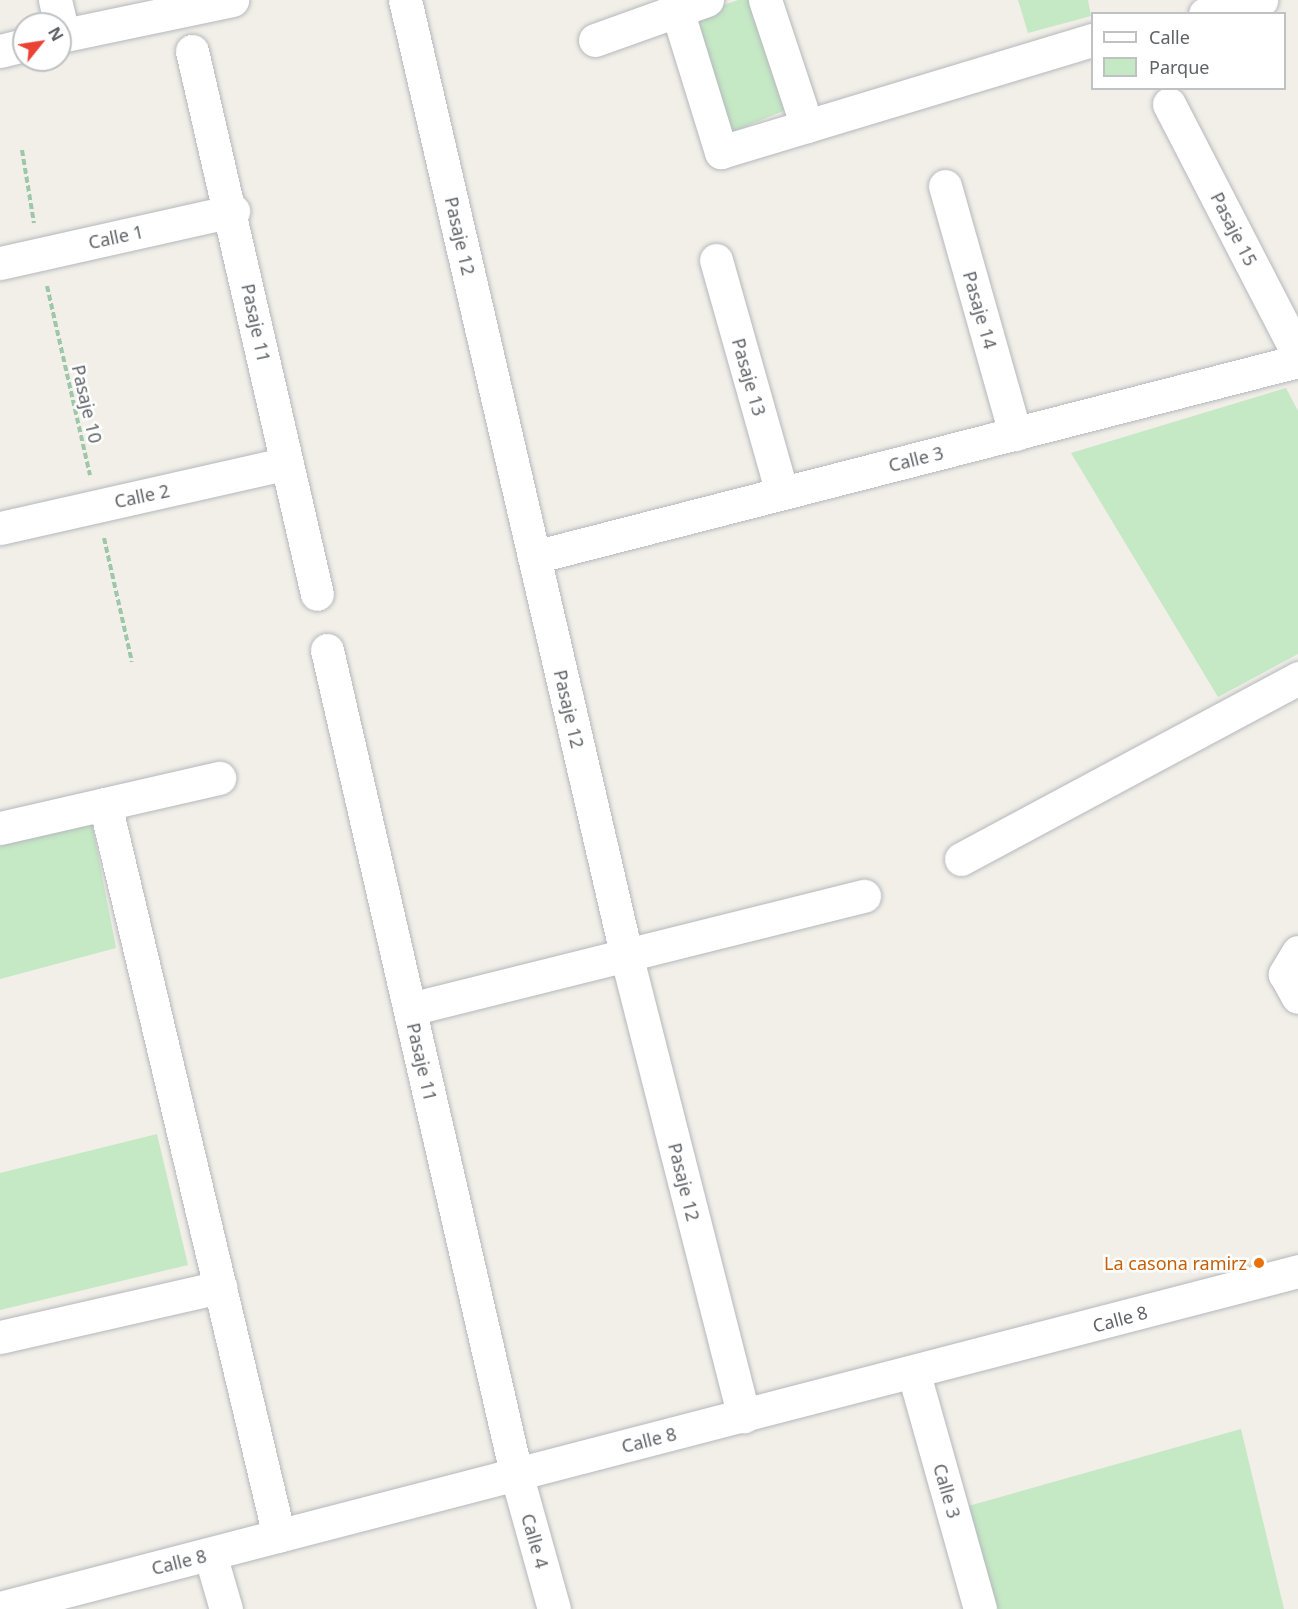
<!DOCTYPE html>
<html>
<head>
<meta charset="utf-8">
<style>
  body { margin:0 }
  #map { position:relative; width:1298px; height:1609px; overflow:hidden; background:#f1efe8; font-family:"Noto Sans",sans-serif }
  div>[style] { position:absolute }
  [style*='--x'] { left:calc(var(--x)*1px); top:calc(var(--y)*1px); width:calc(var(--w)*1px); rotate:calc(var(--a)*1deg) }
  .green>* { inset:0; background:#c5e8c5 }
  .path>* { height:4px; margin-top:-2px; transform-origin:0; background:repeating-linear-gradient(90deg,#9cc7a9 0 6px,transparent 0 9px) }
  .roads { filter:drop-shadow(0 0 2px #b5b8bc) drop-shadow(0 0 2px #b5b8bc) }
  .minor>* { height:33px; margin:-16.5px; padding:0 16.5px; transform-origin:16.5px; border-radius:16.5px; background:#fff }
  .dots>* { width:16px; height:16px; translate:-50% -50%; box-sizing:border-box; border:3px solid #fff; border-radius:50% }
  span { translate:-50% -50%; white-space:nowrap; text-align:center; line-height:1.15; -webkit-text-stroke:5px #fff; paint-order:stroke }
  .street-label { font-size:18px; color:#5f6368 }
  .food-label { font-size:18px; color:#c56008 }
  .right { translate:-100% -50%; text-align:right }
  .legend { position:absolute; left:1091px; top:12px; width:195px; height:78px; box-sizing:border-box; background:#fff; border:2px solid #bfc1c3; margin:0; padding:8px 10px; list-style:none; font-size:18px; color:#5f6368 }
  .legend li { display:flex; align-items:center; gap:12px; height:30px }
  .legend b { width:30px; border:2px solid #bfc1c3 }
  .north { position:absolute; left:12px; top:12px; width:60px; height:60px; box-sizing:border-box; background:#fff; border:2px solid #bfc1c3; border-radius:50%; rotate:60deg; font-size:16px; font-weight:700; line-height:24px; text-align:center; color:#5f6368 }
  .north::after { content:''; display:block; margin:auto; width:21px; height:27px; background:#ea4335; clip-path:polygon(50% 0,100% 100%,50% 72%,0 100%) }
</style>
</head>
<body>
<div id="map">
  <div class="green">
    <i style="clip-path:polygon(738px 0,752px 0,786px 110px,725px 135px,689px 17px)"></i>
    <i style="clip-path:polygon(1018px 0,1088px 0,1091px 16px,1028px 33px)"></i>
    <i style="clip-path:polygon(1286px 388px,1298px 411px,1298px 654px,1218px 697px,1071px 453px)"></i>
    <i style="clip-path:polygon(92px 823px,116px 948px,0 979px,0 846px)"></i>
    <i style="clip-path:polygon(157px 1134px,188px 1265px,0 1310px,0 1173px)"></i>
    <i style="clip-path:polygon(1241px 1429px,1284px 1609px,992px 1609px,965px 1507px)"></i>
  </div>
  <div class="path">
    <i style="--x:22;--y:150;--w:74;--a:80.7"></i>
    <i style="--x:47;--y:286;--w:194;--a:77.2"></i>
    <i style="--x:104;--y:538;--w:127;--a:77.3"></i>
  </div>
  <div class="roads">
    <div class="minor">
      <i style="--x:55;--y:0;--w:36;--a:77"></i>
      <i style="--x:405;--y:0;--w:983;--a:76.95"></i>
      <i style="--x:627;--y:958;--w:473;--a:75.7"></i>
      <i style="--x:765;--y:0;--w:133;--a:71.6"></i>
      <i style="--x:677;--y:10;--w:149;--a:72.8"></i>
      <i style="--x:721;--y:152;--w:388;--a:-16.8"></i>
      <i style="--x:1205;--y:14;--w:58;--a:-14"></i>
      <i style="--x:60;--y:36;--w:176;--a:-11.8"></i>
      <i style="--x:595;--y:40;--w:119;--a:-19.7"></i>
      <i style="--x:0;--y:51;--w:25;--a:-14"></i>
      <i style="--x:192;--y:51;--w:557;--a:77.04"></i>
      <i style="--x:1169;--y:104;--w:281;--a:62.7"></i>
      <i style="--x:945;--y:186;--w:258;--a:74.2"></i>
      <i style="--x:716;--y:260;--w:242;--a:74.2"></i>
      <i style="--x:0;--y:263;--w:239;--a:-12.6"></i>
      <i style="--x:0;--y:528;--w:292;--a:-12.7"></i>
      <i style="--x:534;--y:557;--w:789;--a:-14.39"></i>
      <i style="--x:327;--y:650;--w:844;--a:77.07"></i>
      <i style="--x:516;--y:1473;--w:141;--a:74.4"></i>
      <i style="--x:105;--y:804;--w:752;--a:76.63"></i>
      <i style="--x:0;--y:828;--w:225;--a:-12.9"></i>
      <i style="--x:961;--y:859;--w:383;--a:-28.2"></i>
      <i style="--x:1298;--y:952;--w:26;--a:121"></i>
      <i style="--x:1285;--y:974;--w:26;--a:61"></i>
      <i style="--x:410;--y:1009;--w:468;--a:-14"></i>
      <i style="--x:0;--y:1337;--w:226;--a:-12.8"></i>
      <i style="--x:914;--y:1374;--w:244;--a:74.3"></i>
      <i style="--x:210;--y:1554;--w:57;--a:73.8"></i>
      <i style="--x:0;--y:1608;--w:1341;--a:-14.55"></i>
    </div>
  </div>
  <div class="dots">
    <i style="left:1259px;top:1263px;background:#e8710a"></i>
  </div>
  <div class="street-label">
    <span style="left:1234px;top:229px;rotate:63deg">Pasaje 15</span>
    <span style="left:460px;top:236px;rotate:77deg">Pasaje 12</span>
    <span style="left:116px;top:237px;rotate:-12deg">Calle 1</span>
    <span style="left:980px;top:310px;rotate:74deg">Pasaje 14</span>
    <span style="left:256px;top:323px;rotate:78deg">Pasaje 11</span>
    <span style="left:749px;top:377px;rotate:74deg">Pasaje 13</span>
    <span style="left:87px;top:404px;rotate:77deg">Pasaje 10</span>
    <span style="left:916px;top:459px;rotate:-14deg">Calle 3</span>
    <span style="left:142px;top:496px;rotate:-12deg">Calle 2</span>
    <span style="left:569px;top:709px;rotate:77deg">Pasaje 12</span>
    <span style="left:422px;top:1062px;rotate:77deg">Pasaje 11</span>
    <span style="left:684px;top:1182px;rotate:76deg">Pasaje 12</span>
    <span style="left:1120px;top:1319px;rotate:-15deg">Calle 8</span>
    <span style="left:649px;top:1440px;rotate:-14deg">Calle 8</span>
    <span style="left:947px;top:1491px;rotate:74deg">Calle 3</span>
    <span style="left:535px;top:1541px;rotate:74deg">Calle 4</span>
    <span style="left:179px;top:1562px;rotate:-14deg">Calle 8</span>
  </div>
  <div class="food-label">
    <span class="right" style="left:1247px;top:1263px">La casona ramirz</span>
  </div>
  <ul class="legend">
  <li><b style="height:8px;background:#fff"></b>Calle</li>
  <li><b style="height:16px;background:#c5e8c5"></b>Parque</li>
  </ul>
  <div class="north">N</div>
</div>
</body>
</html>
